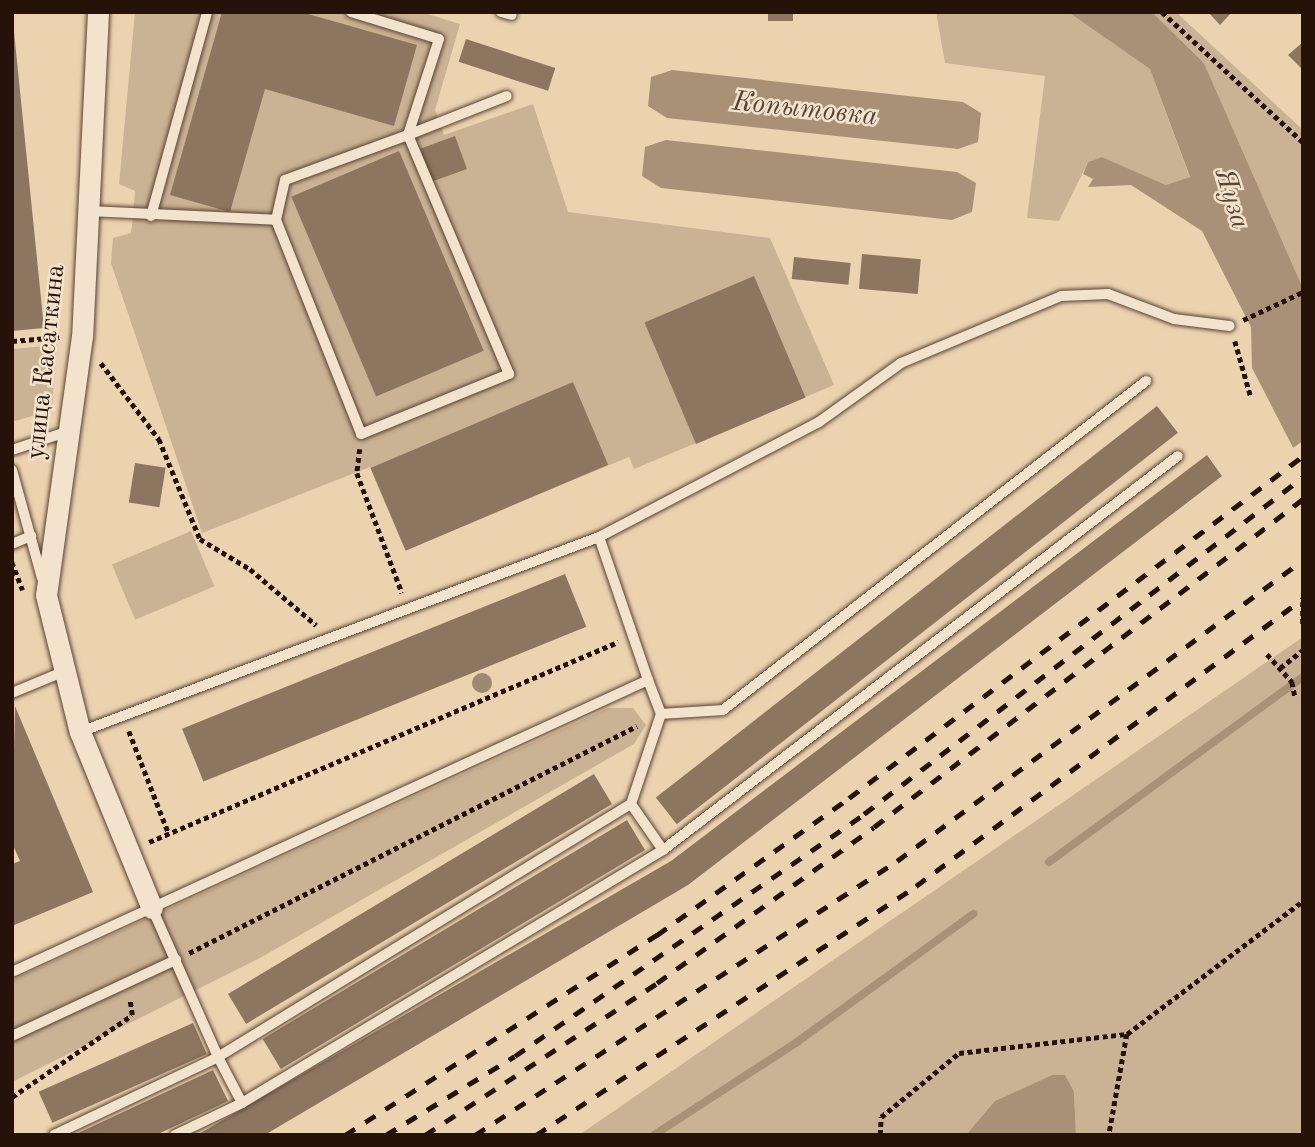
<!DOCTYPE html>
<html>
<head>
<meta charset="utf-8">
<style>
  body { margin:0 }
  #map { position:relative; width:1315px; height:1147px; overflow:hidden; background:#ecd3b0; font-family:"Old Standard TT",serif }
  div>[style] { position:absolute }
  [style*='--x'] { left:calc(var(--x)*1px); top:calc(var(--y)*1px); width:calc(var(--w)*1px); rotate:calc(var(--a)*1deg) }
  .green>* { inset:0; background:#cab294; transform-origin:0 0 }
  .water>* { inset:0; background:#a99177 }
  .pier>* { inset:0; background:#ecd3b0 }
  .stream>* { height:8px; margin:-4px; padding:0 4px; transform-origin:4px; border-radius:4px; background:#a99177 }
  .building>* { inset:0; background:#8d7660; transform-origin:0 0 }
  .path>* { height:4.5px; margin-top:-2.25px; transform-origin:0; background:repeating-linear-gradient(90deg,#261209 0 5px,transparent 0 8.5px) }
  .roads { filter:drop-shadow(0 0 2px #584233) drop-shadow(0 0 2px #584233) }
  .service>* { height:10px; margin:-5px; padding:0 5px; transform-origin:5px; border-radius:5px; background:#f3e2cc }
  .minor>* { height:21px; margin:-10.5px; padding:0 10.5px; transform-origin:10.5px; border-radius:10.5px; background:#f3e2cc }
  .rail>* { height:5px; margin-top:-2.5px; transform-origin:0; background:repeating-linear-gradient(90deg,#261209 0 12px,transparent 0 24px) }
  .trees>* { width:20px; height:20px; margin:-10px; border-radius:50%; background:#9e886f }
  span { translate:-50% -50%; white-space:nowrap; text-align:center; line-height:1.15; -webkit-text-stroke:5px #f3e2cc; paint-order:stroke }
  .street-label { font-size:26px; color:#261209 }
  .water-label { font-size:28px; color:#5a4535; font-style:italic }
  .frame { position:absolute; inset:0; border:14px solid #261209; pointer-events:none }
</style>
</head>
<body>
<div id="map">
  <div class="green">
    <i style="clip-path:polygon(135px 12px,421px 12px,460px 24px,435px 110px,444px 135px,533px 104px,568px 212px,770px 238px,834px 385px,634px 469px,629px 457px,405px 549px,370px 467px,202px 533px,111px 263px,113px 238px,131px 233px,133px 215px,135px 191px,119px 184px)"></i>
    <i style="clip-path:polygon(936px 12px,1068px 12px,1150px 69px,1190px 178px,1166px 185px,1102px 157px,1088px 162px,1059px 221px,1027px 218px,1045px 76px,945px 63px)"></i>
    <i style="clip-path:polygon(1152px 12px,1176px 12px,1303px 130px,1301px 284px,1204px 63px)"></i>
    <i style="clip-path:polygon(56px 345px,52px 410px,12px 422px,12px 349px)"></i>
    <i style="left:191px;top:531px;width:60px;height:86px;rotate:67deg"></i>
    <i style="clip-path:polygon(1303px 637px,1303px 1135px,1076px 1135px,1074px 1092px,1052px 1075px,995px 1101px,966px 1135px,579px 1135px)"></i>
    <i style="clip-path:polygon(608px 708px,633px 708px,646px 725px,634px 744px,260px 958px,12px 1082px,12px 980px)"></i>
  </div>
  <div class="water">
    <i style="clip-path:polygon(1068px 12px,1152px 12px,1204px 63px,1301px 284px,1303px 467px,1252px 368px,1251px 327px,1202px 231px,1131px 185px,1088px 187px,1093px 179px,1083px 174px,1088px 162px,1102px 157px,1166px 185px,1190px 177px,1150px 69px)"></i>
    <i style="clip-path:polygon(672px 70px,963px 102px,981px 113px,978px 142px,958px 149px,667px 118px,648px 106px,651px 77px)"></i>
    <i style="clip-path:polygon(666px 140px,957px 172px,976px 183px,972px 212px,952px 220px,661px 188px,642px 176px,645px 147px)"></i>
    <i style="clip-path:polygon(1052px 1075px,1065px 1075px,1074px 1092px,1076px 1135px,966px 1135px,995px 1101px)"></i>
  </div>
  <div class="pier">
    <i style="clip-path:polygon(1303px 441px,1303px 471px,1287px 452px)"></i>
  </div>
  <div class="stream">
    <i style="--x:1049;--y:862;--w:314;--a:-36.1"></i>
    <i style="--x:654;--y:1135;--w:171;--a:-33"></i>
    <i style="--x:797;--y:1042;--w:218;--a:-36"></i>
  </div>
  <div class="building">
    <i style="clip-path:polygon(12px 12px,44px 328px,12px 331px)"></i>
    <i style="clip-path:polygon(222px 12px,301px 12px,417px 45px,394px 126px,265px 89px,230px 212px,170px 195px)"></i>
    <i style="left:768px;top:12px;width:25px;height:9px"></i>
    <i style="clip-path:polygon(1208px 12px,1232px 12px,1220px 25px)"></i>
    <i style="left:466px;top:39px;width:94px;height:24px;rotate:18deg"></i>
    <i style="clip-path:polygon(1303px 42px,1303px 70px,1288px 55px)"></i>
    <i style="left:455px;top:136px;width:35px;height:37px;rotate:70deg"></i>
    <i style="left:399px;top:151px;width:217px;height:117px;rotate:67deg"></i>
    <i style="left:862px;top:254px;width:59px;height:35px;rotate:5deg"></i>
    <i style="left:794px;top:257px;width:57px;height:22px;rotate:6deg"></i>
    <i style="left:754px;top:276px;width:132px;height:119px;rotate:67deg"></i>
    <i style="left:573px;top:382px;width:90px;height:220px;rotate:67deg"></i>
    <i style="left:1157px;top:406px;width:34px;height:636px;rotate:52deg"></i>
    <i style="clip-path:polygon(1207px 455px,1222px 476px,688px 885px,268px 1133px,197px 1135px,671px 861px)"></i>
    <i style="left:135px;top:463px;width:31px;height:40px;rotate:9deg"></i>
    <i style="left:565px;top:574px;width:57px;height:413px;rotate:68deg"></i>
    <i style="clip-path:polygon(15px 706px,93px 892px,12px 926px,12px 864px,20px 861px,12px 843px)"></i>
    <i style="left:594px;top:774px;width:35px;height:427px;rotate:59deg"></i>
    <i style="left:627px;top:820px;width:35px;height:425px;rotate:59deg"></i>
    <i style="left:193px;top:1023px;width:34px;height:169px;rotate:66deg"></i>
    <i style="clip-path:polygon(213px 1070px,228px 1101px,156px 1135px,74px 1135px)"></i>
  </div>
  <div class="path">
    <i style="--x:1162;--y:12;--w:192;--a:42.7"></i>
    <i style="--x:1243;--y:320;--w:66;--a:-25"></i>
    <i style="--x:12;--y:341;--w:48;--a:-4.8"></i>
    <i style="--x:1235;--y:341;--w:58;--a:74.1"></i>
    <i style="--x:101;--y:363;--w:96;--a:52.7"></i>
    <i style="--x:159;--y:439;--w:108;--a:67.7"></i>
    <i style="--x:200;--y:539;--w:58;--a:31"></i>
    <i style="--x:250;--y:569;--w:87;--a:40.3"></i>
    <i style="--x:360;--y:449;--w:24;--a:97"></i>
    <i style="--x:357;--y:473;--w:128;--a:69.4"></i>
    <i style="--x:12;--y:562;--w:30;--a:69"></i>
    <i style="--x:1303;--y:602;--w:22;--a:90"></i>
    <i style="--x:1267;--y:654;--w:38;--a:48"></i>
    <i style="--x:1292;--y:682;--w:14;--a:78"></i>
    <i style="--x:1280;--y:668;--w:29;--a:-38"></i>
    <i style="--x:129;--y:731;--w:110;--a:68.8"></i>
    <i style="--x:149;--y:842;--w:510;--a:-23.1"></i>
    <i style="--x:189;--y:953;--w:502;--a:-26.87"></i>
    <i style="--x:1127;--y:1034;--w:221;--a:-37.1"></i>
    <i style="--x:12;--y:1097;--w:145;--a:-34.3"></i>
    <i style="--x:132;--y:1015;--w:15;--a:-98"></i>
    <i style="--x:880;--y:1135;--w:18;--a:-87"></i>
    <i style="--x:881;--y:1117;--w:101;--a:-39.4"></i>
    <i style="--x:959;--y:1053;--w:169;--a:-6.5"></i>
    <i style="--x:1127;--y:1034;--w:103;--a:100.1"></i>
  </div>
  <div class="roads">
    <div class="service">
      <i style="--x:351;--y:12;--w:92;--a:17.1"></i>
      <i style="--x:439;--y:39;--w:101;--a:107.9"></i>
      <i style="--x:408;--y:135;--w:106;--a:-21.5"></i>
      <i style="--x:501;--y:12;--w:11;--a:15"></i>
      <i style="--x:88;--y:211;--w:188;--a:2.7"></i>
      <i style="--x:276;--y:220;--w:230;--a:68.3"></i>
      <i style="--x:361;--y:434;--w:160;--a:-22.1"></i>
      <i style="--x:509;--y:374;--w:259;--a:-112.9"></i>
      <i style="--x:408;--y:135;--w:131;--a:159.9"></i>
      <i style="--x:285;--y:180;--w:41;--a:102.7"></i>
      <i style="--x:151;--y:216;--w:212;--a:-74.6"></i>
      <i style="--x:12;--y:450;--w:60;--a:-18.4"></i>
      <i style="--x:12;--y:470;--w:112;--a:74.5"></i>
      <i style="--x:12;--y:544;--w:21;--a:-23"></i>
      <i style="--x:12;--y:693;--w:57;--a:-22.5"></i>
      <i style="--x:661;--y:714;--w:62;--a:-3.7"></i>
      <i style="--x:723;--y:710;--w:536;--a:-37.87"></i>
      <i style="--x:80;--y:732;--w:554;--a:-20.59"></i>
      <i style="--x:599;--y:537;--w:248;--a:-27.6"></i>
      <i style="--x:819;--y:422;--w:101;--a:-35.7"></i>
      <i style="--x:901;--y:363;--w:173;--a:-22.7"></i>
      <i style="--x:1061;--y:296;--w:47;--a:-2.4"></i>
      <i style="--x:1108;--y:294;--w:71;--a:20.7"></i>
      <i style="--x:1174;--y:319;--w:56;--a:7.1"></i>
      <i style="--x:631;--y:804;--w:56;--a:55.2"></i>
      <i style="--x:663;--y:850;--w:648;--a:-37.42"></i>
      <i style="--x:152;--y:908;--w:163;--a:66.1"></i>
      <i style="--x:218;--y:1057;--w:484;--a:-31.5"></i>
      <i style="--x:631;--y:804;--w:95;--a:-71.6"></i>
      <i style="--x:661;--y:714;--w:36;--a:-111"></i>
      <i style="--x:12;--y:972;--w:700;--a:-24.66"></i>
      <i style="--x:648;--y:680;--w:151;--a:-108.9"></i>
      <i style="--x:12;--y:1036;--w:181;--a:-24.9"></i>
      <i style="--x:54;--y:1135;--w:182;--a:-25.4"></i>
      <i style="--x:218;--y:1057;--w:52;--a:62.4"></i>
      <i style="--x:242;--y:1103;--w:491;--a:-31"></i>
      <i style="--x:175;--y:1135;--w:74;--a:-25.5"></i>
    </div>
    <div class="minor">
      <i style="--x:98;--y:12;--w:324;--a:92.8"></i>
      <i style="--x:82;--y:336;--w:261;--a:97.9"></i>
      <i style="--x:46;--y:595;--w:141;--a:76.1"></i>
      <i style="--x:80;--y:732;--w:190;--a:67.8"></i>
    </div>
  </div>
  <div class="rail">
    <i style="--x:345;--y:1135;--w:371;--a:-32.7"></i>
    <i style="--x:657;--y:935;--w:236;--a:-35.5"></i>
    <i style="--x:849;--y:798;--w:568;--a:-36.99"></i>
    <i style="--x:386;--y:1135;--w:151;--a:-31.5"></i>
    <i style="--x:515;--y:1056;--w:425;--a:-34.7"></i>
    <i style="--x:864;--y:814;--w:553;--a:-37.51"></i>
    <i style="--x:425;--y:1135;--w:277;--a:-33.2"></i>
    <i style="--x:657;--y:983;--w:267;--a:-35.7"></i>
    <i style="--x:874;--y:827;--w:540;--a:-37.4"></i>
    <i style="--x:475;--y:1135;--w:503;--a:-33"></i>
    <i style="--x:897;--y:861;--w:505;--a:-36.55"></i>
    <i style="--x:536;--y:1135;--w:454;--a:-33.2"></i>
    <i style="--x:916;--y:886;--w:482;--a:-36.6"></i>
  </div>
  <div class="trees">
    <i style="left:482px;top:683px"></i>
  </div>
  <div class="street-label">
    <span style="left:47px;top:362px;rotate:-84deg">улица Касаткина</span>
  </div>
  <div class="water-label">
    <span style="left:805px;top:110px;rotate:6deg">Копытовка</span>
    <span style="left:1231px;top:199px;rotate:73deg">Яуза</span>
  </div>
  <div class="frame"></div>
</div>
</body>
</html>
